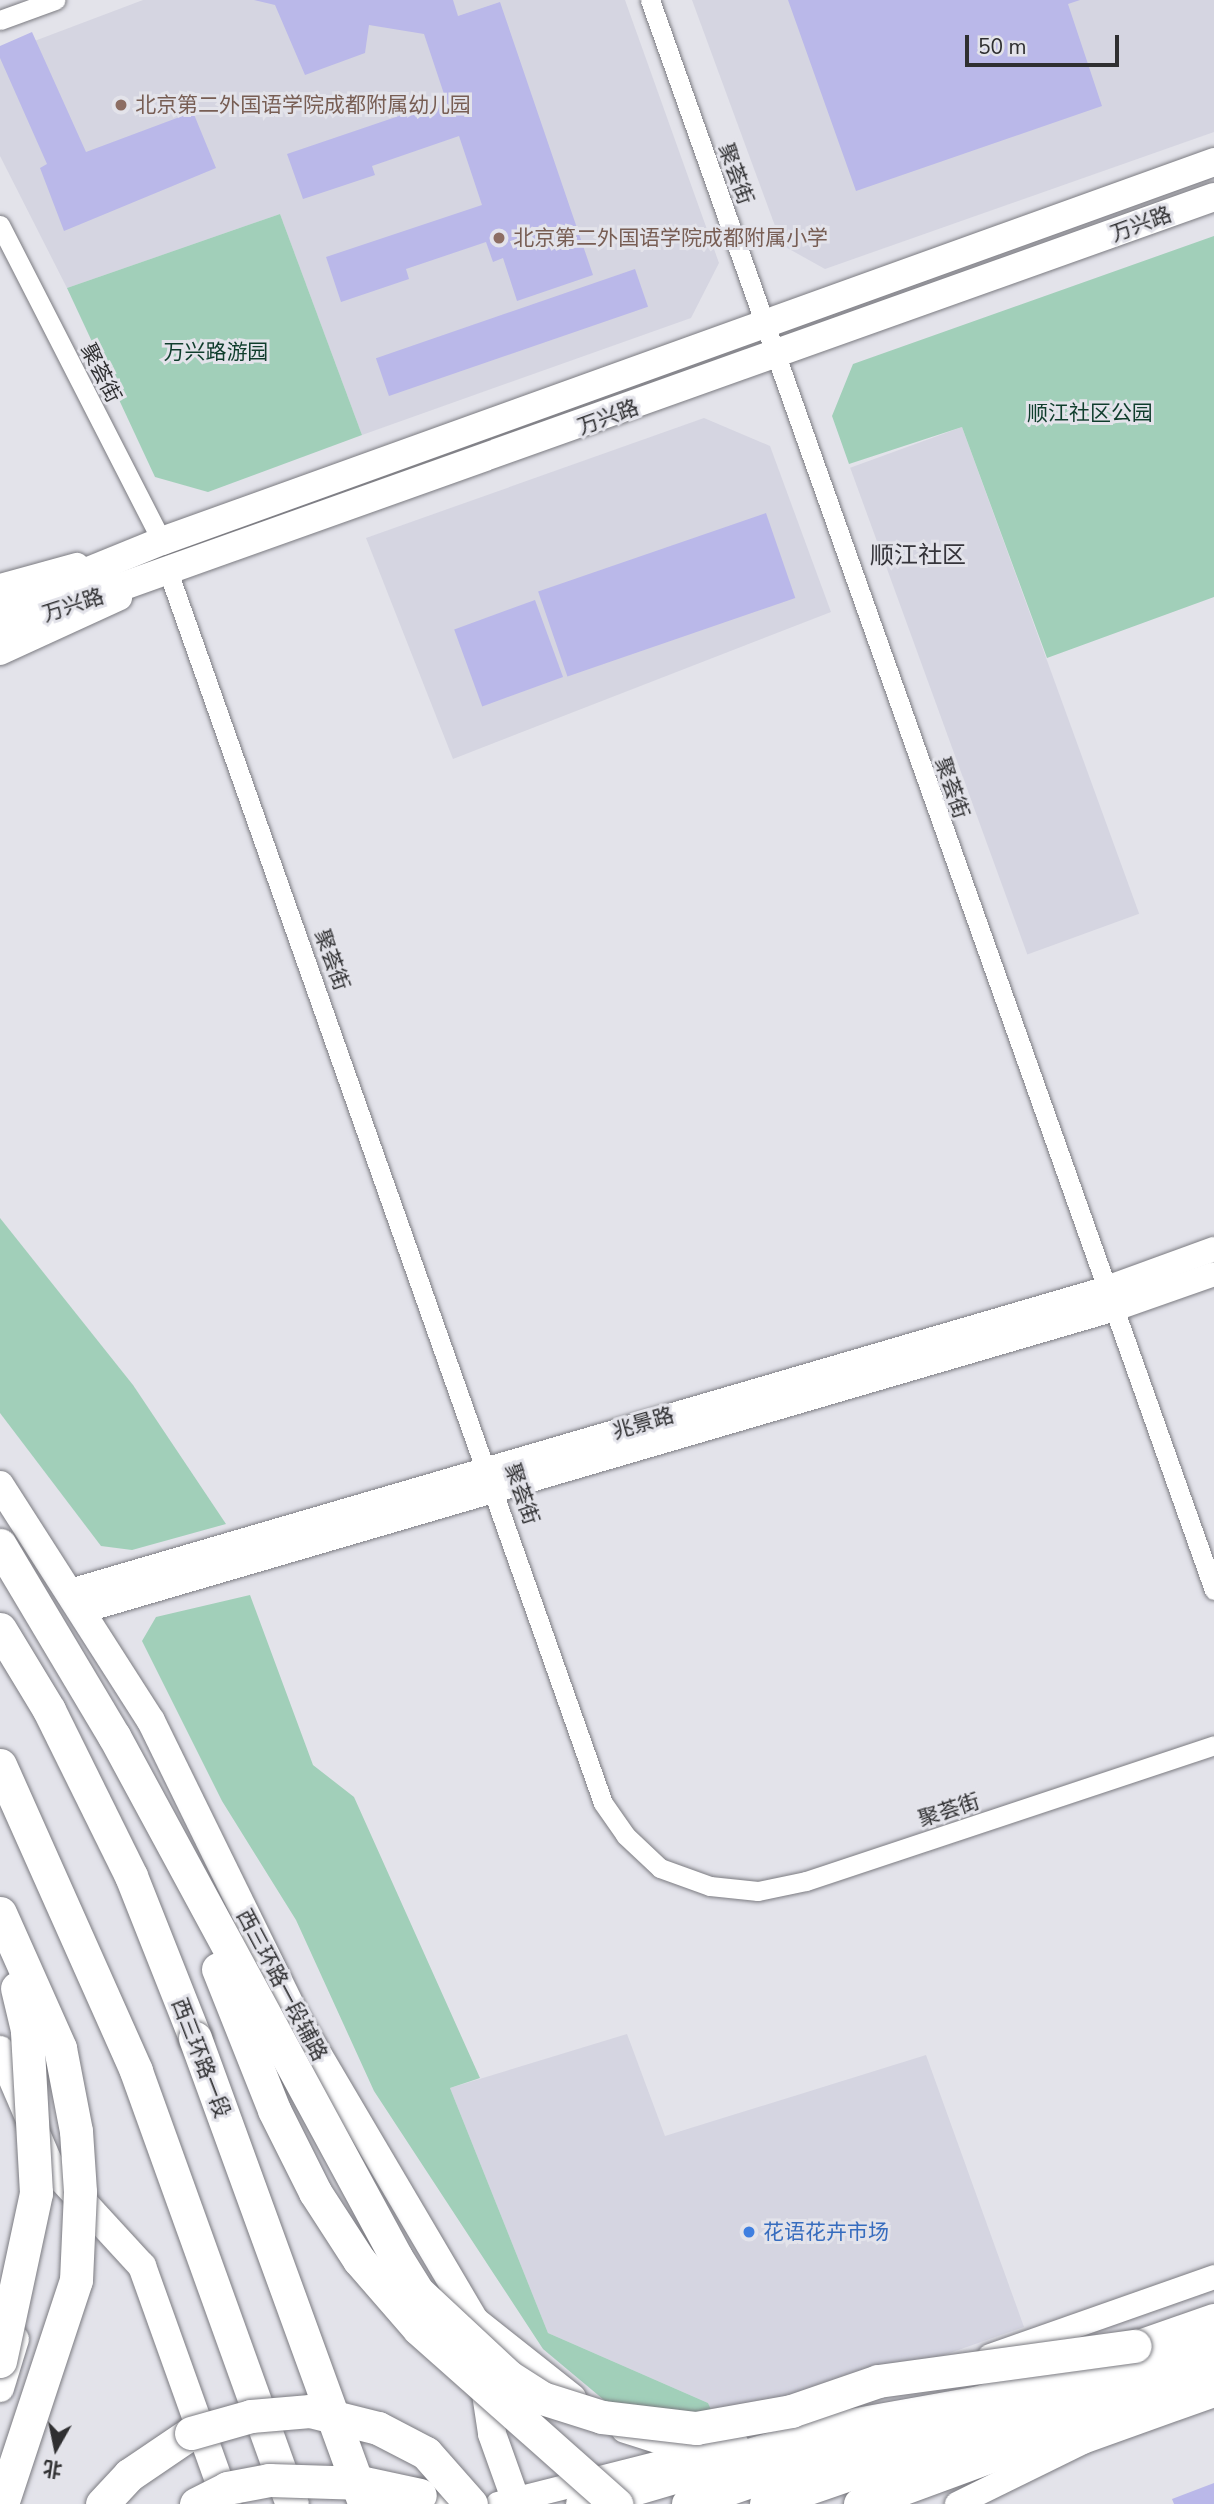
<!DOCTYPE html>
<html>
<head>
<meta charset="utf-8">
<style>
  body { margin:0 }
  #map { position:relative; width:1214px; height:2504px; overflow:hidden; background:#e3e3ea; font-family:"Nunito Sans","Noto Sans SC",sans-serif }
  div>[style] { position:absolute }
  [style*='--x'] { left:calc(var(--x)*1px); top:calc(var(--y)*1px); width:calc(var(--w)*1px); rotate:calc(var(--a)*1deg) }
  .built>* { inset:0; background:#d5d5e1; transform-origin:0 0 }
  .green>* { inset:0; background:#a1cfb9 }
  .building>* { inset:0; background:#bab8e9; transform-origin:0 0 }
  .roads { filter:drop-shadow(0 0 2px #7b7b81) drop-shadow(0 0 2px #7b7b81) }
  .minor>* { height:19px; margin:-9.5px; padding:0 9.5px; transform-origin:9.5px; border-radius:9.5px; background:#fff }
  .tertiary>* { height:24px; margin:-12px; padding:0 12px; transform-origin:12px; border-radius:12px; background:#fff }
  .secondary>* { height:28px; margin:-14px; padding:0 14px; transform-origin:14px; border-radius:14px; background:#fff }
  .primary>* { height:32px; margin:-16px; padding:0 16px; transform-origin:16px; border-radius:16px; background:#fff }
  .trunk>* { height:33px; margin:-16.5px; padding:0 16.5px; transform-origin:16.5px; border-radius:16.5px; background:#fff }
  .bridges { filter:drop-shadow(0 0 2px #7b7b81) drop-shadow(0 0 2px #7b7b81) }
  .trunk-bridge>* { height:33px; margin:-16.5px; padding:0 16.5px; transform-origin:16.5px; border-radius:16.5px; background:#fff }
  .dots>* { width:19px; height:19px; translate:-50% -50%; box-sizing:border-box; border:4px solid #e3e3ea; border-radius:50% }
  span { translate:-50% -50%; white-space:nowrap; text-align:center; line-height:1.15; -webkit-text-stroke:6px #e3e3ea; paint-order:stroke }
  .education-label { font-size:21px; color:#785e54 }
  .left { translate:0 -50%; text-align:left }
  .street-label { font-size:21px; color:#2f2f31 }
  .park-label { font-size:21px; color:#0f3d2c }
  .shop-label { font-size:21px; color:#366cbe }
  .quarter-label { font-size:24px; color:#35343a }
  .north { position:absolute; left:21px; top:2413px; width:70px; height:70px; -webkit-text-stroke:5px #e3e3ea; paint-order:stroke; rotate:189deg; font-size:19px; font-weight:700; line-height:28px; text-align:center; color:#2f2f31 }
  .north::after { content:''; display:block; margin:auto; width:24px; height:32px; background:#2f2f31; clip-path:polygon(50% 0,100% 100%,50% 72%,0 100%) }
  .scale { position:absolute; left:965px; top:35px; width:154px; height:32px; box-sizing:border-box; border:4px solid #2f2f31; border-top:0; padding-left:9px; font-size:21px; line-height:24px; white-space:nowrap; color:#2f2f31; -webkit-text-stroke:5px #e3e3ea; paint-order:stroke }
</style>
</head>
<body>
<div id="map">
  <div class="built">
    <i style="clip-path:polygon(143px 0,625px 0,719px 263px,691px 318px,362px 435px,280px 214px,67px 288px,0 156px,0 54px)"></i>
    <i style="clip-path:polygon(692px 0,1214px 0,1214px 132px,825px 269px,782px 245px)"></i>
    <i style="clip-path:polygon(704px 418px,770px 446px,831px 612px,453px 759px,366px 538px)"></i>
    <i style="left:962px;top:427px;width:518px;height:119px;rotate:70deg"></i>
    <i style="clip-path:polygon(627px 2034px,665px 2136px,926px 2055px,1024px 2327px,722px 2433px,708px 2403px,548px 2333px,450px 2088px)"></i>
  </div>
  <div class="green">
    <i style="clip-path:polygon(280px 214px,362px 435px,208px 492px,155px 477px,67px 288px)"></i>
    <i style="clip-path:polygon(1214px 236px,1214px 597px,1047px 658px,962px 427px,849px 464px,832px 416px,853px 364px)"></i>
    <i style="clip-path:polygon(0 1218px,133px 1385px,226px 1524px,132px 1550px,101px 1546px,0 1413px)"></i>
    <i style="clip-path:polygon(250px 1595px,313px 1765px,354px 1797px,480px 2078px,450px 2088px,548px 2333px,708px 2403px,722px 2433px,679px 2437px,604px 2400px,543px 2349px,374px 2091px,296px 1920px,222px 1801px,142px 1641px,156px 1617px)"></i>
  </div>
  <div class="building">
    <i style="clip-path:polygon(254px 0,453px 0,458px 16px,500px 2px,593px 275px,517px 301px,503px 258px,493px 262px,486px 242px,406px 269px,409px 279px,341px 302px,326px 257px,482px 205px,459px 136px,372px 166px,375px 175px,303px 199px,287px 154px,446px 100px,424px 34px,369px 25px,365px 53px,305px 75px,275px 5px)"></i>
    <i style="clip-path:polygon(788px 0,1080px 0,1068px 4px,1102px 106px,856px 191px)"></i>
    <i style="clip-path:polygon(32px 32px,86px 152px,193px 112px,216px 168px,64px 231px,40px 168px,47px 164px,0 58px,0 46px)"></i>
    <i style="left:635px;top:269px;width:40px;height:274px;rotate:71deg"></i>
    <i style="left:766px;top:513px;width:90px;height:241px;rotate:71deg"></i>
    <i style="left:535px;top:600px;width:82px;height:86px;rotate:70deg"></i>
    <i style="clip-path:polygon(1214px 2483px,1214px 2504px,1174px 2504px,1172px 2499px)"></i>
  </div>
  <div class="roads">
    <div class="minor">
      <i style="--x:650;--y:0;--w:1687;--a:70.47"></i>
      <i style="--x:0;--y:20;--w:59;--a:-20"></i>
      <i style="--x:0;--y:225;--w:355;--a:62.9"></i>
      <i style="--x:169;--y:574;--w:1303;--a:70.55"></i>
      <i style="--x:603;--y:1803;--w:39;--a:55"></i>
      <i style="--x:625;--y:1835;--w:48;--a:43.3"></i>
      <i style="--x:660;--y:1868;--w:53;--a:19.8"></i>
      <i style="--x:710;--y:1886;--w:48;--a:5.9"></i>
      <i style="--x:758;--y:1891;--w:49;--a:-11.8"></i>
      <i style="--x:806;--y:1881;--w:430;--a:-18.4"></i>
    </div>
    <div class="tertiary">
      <i style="--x:0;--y:586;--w:80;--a:-15.3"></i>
      <i style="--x:0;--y:653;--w:132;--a:-24.6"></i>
      <i style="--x:70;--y:1591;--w:1077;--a:-16.28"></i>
      <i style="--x:1104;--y:1289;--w:117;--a:-20"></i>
      <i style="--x:83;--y:1611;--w:1072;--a:-16.31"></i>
      <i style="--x:1112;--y:1310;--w:108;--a:-19.4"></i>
      <i style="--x:990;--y:2356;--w:238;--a:-19.4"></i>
      <i style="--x:498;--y:2504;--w:212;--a:-14.2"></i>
      <i style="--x:957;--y:2504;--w:140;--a:-26.2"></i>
      <i style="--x:1083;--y:2442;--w:139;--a:-19.7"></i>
    </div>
    <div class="secondary">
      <i style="--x:0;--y:607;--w:175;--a:-22.2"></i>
      <i style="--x:162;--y:541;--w:1118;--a:-19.81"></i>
      <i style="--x:0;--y:630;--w:1289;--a:-19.63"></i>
      <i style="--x:0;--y:1485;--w:280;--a:57.4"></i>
      <i style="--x:151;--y:1721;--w:332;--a:63.9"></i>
      <i style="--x:297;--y:2019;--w:351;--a:59.5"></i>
      <i style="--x:475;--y:2321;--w:114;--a:81.4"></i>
      <i style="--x:492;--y:2434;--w:74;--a:70.3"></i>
      <i style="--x:0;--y:2050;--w:126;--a:66.7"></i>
      <i style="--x:50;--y:2166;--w:136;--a:47.4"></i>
      <i style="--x:142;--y:2266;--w:253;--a:70.3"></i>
      <i style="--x:475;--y:2321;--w:124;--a:38.4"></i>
      <i style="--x:0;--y:2388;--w:51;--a:-73"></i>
      <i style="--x:625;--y:2429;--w:53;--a:17.4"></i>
      <i style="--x:676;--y:2445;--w:59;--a:0"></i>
    </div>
    <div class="primary">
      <i style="--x:688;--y:2504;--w:557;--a:-19.28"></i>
      <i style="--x:766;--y:2504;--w:474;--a:-19.1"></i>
    </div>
    <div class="trunk">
      <i style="--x:0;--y:1629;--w:95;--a:58.8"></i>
      <i style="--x:49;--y:1710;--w:185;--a:63.7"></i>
      <i style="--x:131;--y:1876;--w:174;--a:68.4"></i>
      <i style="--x:0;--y:1765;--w:335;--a:66"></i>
      <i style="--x:136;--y:2071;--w:460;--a:70.2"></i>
      <i style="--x:420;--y:2495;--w:39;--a:13"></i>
      <i style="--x:102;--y:2504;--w:40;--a:-47"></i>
      <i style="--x:129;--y:2475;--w:75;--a:-34.1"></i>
      <i style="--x:582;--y:2504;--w:280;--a:-16.4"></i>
      <i style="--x:851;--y:2425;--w:136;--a:-10.2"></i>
      <i style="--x:860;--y:2504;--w:377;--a:-20.2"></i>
    </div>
  </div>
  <div class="bridges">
    <div class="trunk-bridge">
      <i style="--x:0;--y:1545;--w:222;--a:59.2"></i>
      <i style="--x:114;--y:1736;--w:592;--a:61.57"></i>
      <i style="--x:396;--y:2257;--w:40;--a:58"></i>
      <i style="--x:417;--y:2291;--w:125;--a:43"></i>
      <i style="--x:508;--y:2376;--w:40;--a:32.9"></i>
      <i style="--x:542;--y:2398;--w:63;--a:17.6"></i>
      <i style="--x:602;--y:2417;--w:95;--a:6.7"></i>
      <i style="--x:696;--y:2428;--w:97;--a:-10.1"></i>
      <i style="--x:791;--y:2411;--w:92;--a:-19"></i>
      <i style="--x:878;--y:2381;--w:259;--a:-7.8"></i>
      <i style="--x:0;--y:1913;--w:148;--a:66"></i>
      <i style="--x:60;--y:2048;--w:85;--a:79.1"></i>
      <i style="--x:76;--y:2131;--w:61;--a:86.2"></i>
      <i style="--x:80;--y:2192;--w:88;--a:92.6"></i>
      <i style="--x:76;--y:2280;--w:236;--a:108.3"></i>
      <i style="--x:218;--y:1969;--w:152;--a:68.3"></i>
      <i style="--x:274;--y:2110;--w:92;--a:63.4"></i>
      <i style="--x:315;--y:2192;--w:81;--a:57.1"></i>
      <i style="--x:359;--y:2260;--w:91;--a:49"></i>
      <i style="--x:419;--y:2329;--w:264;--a:41.6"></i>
      <i style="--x:195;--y:2038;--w:496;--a:70"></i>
      <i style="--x:0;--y:2361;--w:172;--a:-77.9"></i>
      <i style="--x:36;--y:2193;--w:163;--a:-93.2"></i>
      <i style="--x:27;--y:2030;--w:43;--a:-103.4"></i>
      <i style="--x:191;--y:2433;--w:62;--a:-15.8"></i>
      <i style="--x:251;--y:2416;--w:59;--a:-4.8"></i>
      <i style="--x:310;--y:2411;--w:70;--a:14"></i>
      <i style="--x:378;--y:2428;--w:54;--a:27.5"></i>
      <i style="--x:426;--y:2453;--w:68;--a:48.6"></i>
      <i style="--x:196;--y:2504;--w:35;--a:-27"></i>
      <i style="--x:227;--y:2488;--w:43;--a:-10.8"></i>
      <i style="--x:269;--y:2480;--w:95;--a:1.8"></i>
      <i style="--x:364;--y:2483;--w:57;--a:12.1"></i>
    </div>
  </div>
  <div class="dots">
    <i style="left:121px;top:105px;background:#8d6e63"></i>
    <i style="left:499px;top:238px;background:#8d6e63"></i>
    <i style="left:749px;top:2232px;background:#3f7fe0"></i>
  </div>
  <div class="education-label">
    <span class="left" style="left:135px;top:105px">北京第二外国语学院成都附属幼儿园</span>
    <span class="left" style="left:513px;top:238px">北京第二外国语学院成都附属小学</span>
  </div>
  <div class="street-label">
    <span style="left:736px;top:174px;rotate:70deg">聚荟街</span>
    <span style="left:1141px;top:224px;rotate:-20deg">万兴路</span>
    <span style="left:101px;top:373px;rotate:63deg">聚荟街</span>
    <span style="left:608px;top:417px;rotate:-20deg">万兴路</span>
    <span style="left:73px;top:605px;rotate:-18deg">万兴路</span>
    <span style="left:952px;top:788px;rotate:71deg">聚荟街</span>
    <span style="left:332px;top:960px;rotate:70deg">聚荟街</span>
    <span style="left:643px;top:1423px;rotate:-16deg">兆景路</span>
    <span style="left:522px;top:1494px;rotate:71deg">聚荟街</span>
    <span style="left:949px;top:1810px;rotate:-18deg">聚荟街</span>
    <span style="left:282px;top:1985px;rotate:62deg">西三环路一段辅路</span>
    <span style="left:201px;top:2058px;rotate:69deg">西三环路一段</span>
  </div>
  <div class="park-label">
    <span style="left:216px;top:352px">万兴路游园</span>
    <span style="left:1090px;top:413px">顺江社区公园</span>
  </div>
  <div class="shop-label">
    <span class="left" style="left:763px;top:2232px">花语花卉市场</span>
  </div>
  <div class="quarter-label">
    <span style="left:918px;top:556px">顺江社区</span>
  </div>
  <div class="north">北</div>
  <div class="scale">50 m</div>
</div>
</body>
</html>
